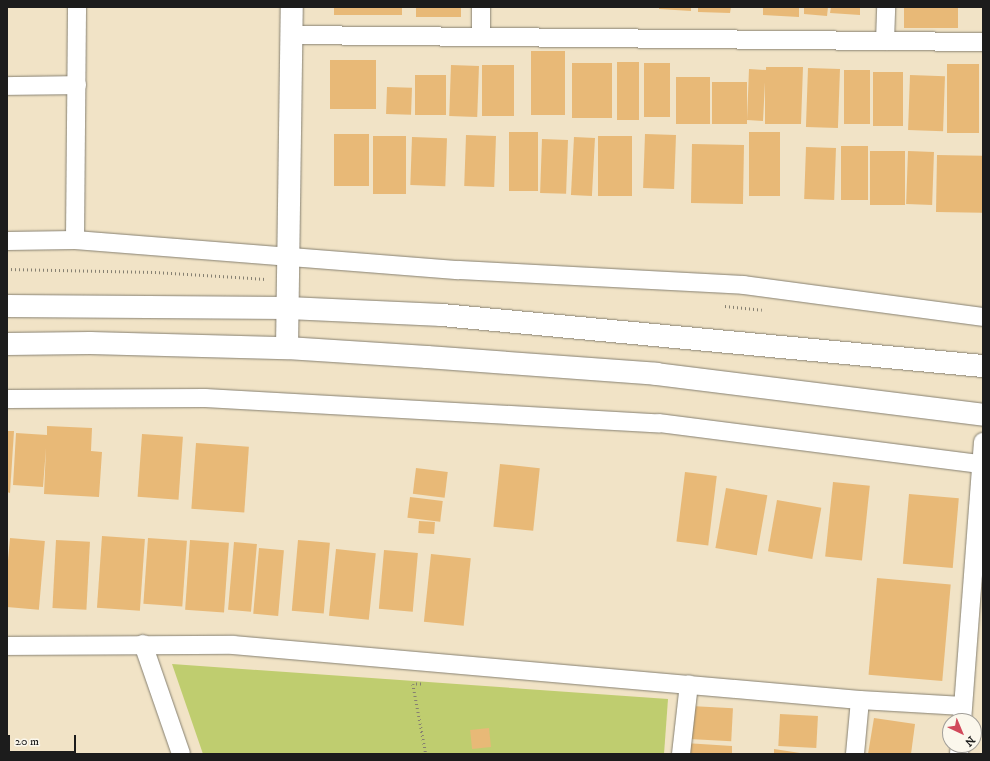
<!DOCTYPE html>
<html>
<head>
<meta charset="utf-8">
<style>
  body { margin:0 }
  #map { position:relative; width:990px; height:761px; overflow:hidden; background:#f1e3c6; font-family:"IM FELL DW Pica",serif }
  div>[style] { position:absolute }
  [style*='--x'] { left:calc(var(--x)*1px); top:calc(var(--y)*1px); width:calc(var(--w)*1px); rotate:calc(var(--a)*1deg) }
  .green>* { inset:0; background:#bfcd6f }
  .building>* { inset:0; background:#e8b977; transform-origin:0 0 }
  .path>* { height:2.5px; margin-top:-1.25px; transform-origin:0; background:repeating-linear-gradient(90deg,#868071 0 1px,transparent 0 4px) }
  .roads { filter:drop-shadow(0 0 1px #868071) drop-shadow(0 0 1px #868071) }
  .minor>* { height:18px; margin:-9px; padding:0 9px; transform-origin:9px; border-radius:9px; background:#fff }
  .tertiary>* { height:22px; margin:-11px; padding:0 11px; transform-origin:11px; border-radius:11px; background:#fff }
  span { translate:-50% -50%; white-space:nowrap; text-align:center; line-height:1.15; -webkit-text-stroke:3px #fbf7ec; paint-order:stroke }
  .frame { position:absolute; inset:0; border:8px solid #1c1c1c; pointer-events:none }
  .north { position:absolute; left:942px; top:713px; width:40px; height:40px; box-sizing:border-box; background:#fbf7ec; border:1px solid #a29f99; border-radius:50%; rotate:136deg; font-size:11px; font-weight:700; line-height:16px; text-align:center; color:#1c1c1c }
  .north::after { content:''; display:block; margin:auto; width:14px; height:18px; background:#d1495b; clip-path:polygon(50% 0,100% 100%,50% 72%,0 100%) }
  .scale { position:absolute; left:8px; top:735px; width:68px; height:18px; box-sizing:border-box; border:2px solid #1c1c1c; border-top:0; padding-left:5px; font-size:12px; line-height:14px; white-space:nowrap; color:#1c1c1c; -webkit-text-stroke:3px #fbf7ec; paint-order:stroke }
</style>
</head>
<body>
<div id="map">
  <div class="green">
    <i style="clip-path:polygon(172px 664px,668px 699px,664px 754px,203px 754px)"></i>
  </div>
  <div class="building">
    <i style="left:334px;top:7px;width:68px;height:8px"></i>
    <i style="left:416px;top:7px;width:45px;height:10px"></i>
    <i style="clip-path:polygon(659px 7px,691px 7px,691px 11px,659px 9px)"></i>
    <i style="clip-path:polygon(698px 7px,731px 7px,730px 13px,698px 12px)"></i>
    <i style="clip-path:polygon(763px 7px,799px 7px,799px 17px,763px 15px)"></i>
    <i style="clip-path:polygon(804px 7px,828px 7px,827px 16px,804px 14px)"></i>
    <i style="clip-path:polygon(831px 7px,860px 7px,860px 15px,830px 13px)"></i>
    <i style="left:904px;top:7px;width:54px;height:21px"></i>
    <i style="left:531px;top:51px;width:34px;height:64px"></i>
    <i style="left:330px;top:60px;width:46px;height:49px"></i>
    <i style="left:617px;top:62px;width:22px;height:58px"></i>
    <i style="left:572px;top:63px;width:40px;height:55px"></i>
    <i style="left:644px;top:63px;width:26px;height:54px"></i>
    <i style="left:947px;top:64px;width:32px;height:69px"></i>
    <i style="left:451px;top:65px;width:28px;height:51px;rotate:2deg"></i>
    <i style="left:482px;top:65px;width:32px;height:51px"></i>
    <i style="clip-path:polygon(766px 67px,803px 67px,801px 124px,765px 124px,765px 82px,763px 121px,747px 120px,749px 69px,766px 70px)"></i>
    <i style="left:808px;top:68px;width:32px;height:59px;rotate:2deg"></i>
    <i style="left:844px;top:70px;width:26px;height:54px"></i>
    <i style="left:873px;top:72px;width:30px;height:54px"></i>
    <i style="left:415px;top:75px;width:31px;height:40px"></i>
    <i style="left:910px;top:75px;width:35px;height:55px;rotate:2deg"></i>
    <i style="left:676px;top:77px;width:34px;height:47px"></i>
    <i style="left:712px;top:82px;width:35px;height:42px"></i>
    <i style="left:387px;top:87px;width:25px;height:27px;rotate:2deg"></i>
    <i style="left:509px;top:132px;width:29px;height:59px"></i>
    <i style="left:749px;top:132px;width:31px;height:64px"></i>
    <i style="left:334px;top:134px;width:35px;height:52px"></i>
    <i style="left:645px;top:134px;width:31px;height:54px;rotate:2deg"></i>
    <i style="left:466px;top:135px;width:30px;height:51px;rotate:2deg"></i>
    <i style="left:373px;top:136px;width:33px;height:58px"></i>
    <i style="left:598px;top:136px;width:34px;height:60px"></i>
    <i style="left:412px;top:137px;width:35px;height:48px;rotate:2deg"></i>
    <i style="left:574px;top:137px;width:21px;height:58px;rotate:3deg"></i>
    <i style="left:542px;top:139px;width:26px;height:54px;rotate:2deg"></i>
    <i style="left:692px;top:144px;width:52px;height:59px;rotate:1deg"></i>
    <i style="left:841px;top:146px;width:27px;height:54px"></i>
    <i style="left:806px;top:147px;width:30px;height:52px;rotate:2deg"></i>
    <i style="left:870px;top:151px;width:35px;height:54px"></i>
    <i style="left:908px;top:151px;width:26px;height:53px;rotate:2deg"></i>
    <i style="left:937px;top:155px;width:46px;height:57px;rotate:1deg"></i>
    <i style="clip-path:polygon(47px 426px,92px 428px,91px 451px,102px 452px,99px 497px,44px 494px,46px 448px,43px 487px,13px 485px,16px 433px,47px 435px)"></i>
    <i style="clip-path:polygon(7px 431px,14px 431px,10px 493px,7px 492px)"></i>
    <i style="left:142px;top:434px;width:41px;height:63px;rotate:4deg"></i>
    <i style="left:196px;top:443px;width:53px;height:66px;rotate:4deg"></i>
    <i style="left:500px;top:464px;width:40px;height:63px;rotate:6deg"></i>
    <i style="left:416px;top:468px;width:32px;height:26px;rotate:7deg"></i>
    <i style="left:685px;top:472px;width:32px;height:70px;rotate:7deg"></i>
    <i style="left:833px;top:482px;width:37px;height:75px;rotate:6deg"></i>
    <i style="left:726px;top:488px;width:42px;height:61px;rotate:10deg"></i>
    <i style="left:909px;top:494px;width:50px;height:70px;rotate:5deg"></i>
    <i style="left:410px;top:497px;width:33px;height:21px;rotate:7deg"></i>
    <i style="left:777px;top:500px;width:45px;height:52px;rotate:10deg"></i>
    <i style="left:419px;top:521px;width:16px;height:12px;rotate:4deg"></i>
    <i style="left:102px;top:536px;width:43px;height:72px;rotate:4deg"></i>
    <i style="left:10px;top:538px;width:35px;height:69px;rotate:5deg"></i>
    <i style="left:148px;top:538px;width:39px;height:66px;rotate:4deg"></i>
    <i style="left:56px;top:540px;width:34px;height:68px;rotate:3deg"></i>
    <i style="left:190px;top:540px;width:39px;height:70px;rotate:4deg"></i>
    <i style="left:298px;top:540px;width:32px;height:71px;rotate:5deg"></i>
    <i style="left:234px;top:542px;width:23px;height:68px;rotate:5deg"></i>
    <i style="left:259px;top:548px;width:25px;height:66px;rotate:5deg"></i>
    <i style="left:336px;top:549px;width:40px;height:67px;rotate:6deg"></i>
    <i style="left:384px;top:550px;width:34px;height:59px;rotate:5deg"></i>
    <i style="left:431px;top:554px;width:40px;height:68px;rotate:6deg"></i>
    <i style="left:877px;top:578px;width:74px;height:97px;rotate:5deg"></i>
    <i style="left:691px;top:706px;width:42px;height:33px;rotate:3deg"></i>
    <i style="left:780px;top:714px;width:38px;height:32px;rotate:3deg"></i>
    <i style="clip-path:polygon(874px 718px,915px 724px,911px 754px,868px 754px)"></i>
    <i style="left:489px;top:728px;width:19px;height:19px;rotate:84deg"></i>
    <i style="clip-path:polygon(685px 743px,732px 746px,732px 754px,684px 754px)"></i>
    <i style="clip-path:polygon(774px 749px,800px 753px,800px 754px,774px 754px)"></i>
  </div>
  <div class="path">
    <i style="--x:7;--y:269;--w:148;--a:1.2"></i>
    <i style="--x:155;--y:272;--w:111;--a:3.6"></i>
    <i style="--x:725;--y:306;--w:37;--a:6"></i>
    <i style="--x:421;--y:684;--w:8;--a:180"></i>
    <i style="--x:413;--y:684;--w:71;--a:79.5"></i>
  </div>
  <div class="roads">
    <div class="minor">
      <i style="--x:292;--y:35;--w:691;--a:0.58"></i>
      <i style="--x:481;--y:35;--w:28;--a:-90"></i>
      <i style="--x:885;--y:41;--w:34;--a:-88"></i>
      <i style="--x:7;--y:86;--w:70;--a:-0.8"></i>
      <i style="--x:75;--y:240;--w:233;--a:-89.5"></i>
      <i style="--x:7;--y:241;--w:68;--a:-0.8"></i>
      <i style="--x:75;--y:240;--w:385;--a:4.5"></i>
      <i style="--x:459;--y:270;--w:285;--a:3"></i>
      <i style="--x:744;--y:285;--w:241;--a:7.6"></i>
      <i style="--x:7;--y:399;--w:198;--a:-0.3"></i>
      <i style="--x:205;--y:398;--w:455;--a:3.2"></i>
      <i style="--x:659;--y:423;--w:325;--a:7.3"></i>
      <i style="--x:143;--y:644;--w:116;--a:70.9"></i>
      <i style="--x:7;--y:646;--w:226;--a:-0.3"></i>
      <i style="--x:233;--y:645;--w:629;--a:5.01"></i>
      <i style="--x:860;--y:700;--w:103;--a:3.3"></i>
      <i style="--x:962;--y:721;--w:280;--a:-85.7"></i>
      <i style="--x:681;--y:754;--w:70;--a:-83.5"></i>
      <i style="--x:855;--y:754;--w:54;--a:-84.7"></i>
      <i style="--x:959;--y:754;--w:9;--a:-84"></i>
    </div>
    <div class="tertiary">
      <i style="--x:7;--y:306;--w:281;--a:0.4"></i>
      <i style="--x:288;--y:308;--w:154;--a:2.6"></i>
      <i style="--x:442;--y:315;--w:543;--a:5.39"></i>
      <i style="--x:7;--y:344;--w:83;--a:-0.7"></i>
      <i style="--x:90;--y:343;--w:197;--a:1.5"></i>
      <i style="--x:287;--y:348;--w:140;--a:3.7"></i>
      <i style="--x:427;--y:357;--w:230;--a:4.2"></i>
      <i style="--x:656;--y:374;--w:330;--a:7.1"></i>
      <i style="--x:287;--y:348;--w:341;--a:-89.2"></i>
    </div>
  </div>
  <div class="frame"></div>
  <div class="north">N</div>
  <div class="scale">20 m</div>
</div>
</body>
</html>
